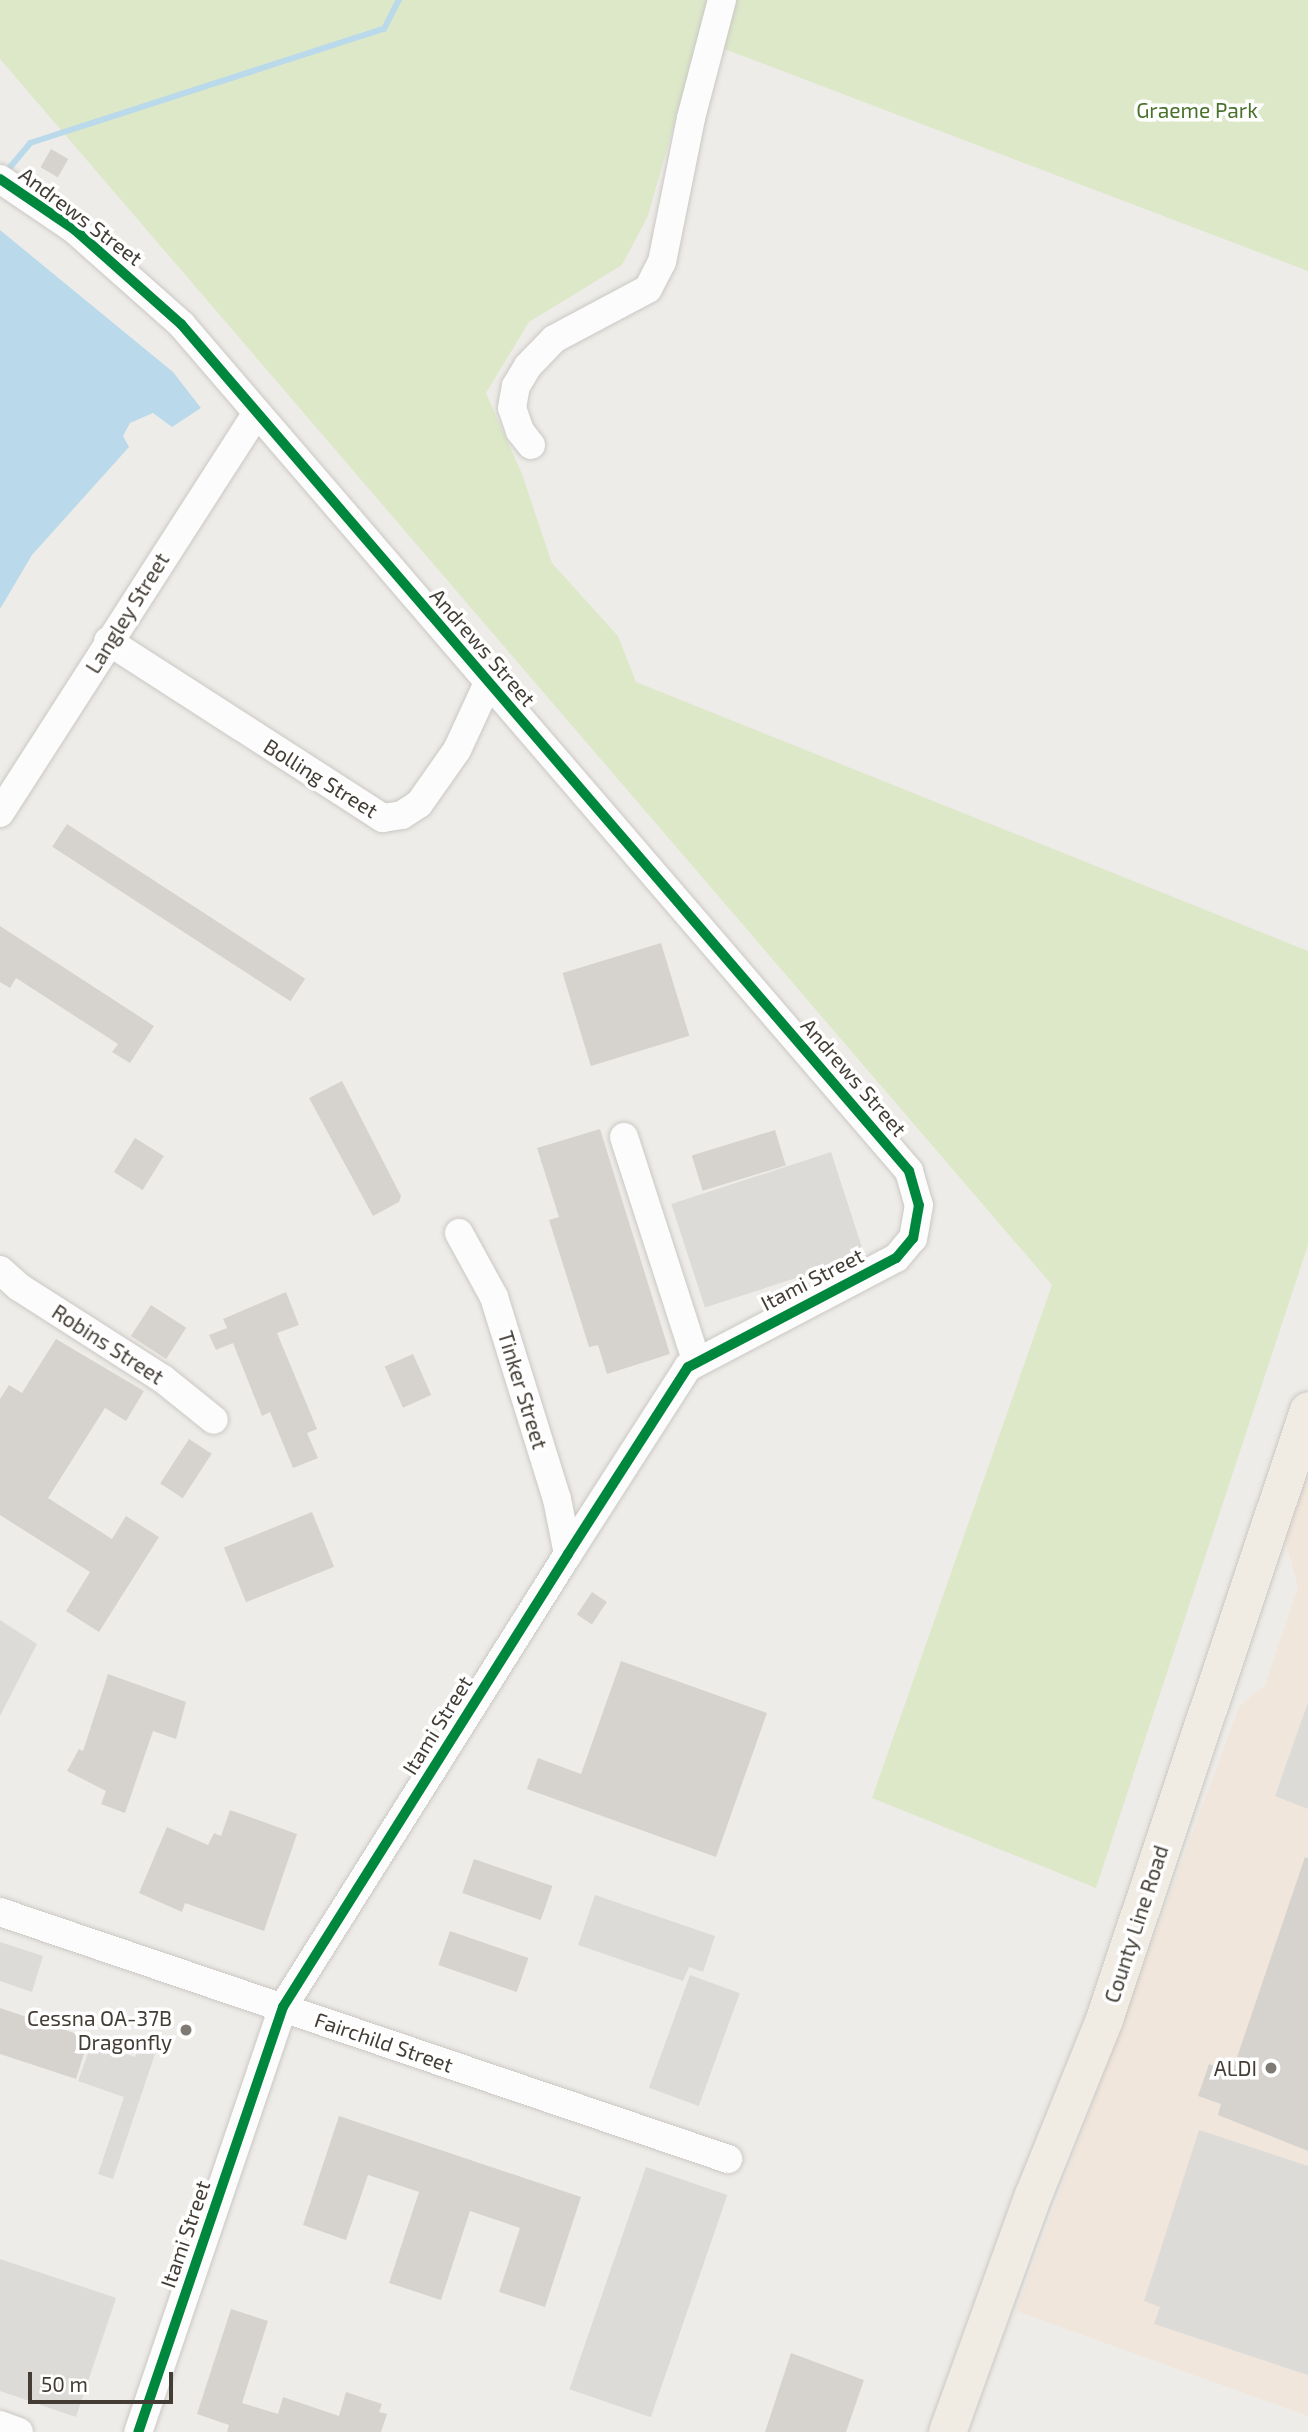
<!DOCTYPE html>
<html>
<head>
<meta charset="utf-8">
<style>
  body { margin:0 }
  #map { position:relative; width:1308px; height:2432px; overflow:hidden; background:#eeece8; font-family:"Exo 2",sans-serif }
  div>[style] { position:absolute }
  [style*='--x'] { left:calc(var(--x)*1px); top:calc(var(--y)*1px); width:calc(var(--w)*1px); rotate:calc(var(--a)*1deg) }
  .commercial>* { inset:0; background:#f1e6db }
  .green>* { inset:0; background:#dde8c9 }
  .parking>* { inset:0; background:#dddbd8; transform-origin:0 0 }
  .water>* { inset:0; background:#badaeb }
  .stream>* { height:6px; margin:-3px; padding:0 3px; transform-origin:3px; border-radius:3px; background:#badaeb }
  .building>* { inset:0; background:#d6d3cf; transform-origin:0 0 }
  .roads { filter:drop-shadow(0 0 2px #cac8c4) drop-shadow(0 0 2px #cac8c4) }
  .minor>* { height:28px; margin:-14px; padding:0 14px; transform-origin:14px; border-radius:14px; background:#fcfcfc }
  .major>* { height:37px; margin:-18.5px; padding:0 18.5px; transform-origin:18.5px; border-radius:18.5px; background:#f0ebe3 }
  .cycleway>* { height:10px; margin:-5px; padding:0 5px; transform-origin:5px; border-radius:5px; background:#00873e }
  .dots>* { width:19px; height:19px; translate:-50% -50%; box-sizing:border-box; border:4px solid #fff; border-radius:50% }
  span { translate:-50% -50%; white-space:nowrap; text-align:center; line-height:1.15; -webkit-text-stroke:7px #fff; paint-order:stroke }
  .park-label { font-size:21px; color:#4a712c }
  .street-label { font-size:21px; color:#433d35 }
  .poi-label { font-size:21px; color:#433d35 }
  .right { translate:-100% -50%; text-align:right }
  .scale { position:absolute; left:28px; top:2372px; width:145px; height:32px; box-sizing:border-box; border:4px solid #433d35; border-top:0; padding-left:9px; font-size:21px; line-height:24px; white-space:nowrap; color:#433d35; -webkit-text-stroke:5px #fff; paint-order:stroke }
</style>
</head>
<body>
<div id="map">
  <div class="commercial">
    <i style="clip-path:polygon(1308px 1474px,1308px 2416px,1016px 2311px,1239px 1707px,1265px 1685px,1298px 1587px,1285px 1540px)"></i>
  </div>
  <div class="green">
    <i style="clip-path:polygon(0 0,1308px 0,1308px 271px,698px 39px,648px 216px,622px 265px,529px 322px,486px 393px,522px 474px,552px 563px,618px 636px,636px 682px,1308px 951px,1308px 1245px,1096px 1888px,872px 1798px,1052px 1285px,0 59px)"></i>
  </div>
  <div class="parking">
    <i style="left:831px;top:1152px;width:109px;height:168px;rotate:72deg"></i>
    <i style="clip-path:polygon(0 1620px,37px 1644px,0 1716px)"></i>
    <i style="clip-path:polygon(1308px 1702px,1308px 1809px,1275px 1796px)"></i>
    <i style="clip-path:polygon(595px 1895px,715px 1936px,703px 1972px,689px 1967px,683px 1981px,578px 1945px)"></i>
    <i style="clip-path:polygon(0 1942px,43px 1956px,32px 1992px,0 1981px)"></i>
    <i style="left:690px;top:1975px;width:53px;height:120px;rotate:20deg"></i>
    <i style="clip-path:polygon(142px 2039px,158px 2045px,113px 2179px,98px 2174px,124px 2097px,78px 2081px,92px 2042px,135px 2057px)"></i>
    <i style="clip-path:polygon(1199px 2130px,1308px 2166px,1308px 2375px,1154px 2324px,1160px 2307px,1144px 2301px)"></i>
    <i style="left:646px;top:2167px;width:86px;height:235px;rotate:19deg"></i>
    <i style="clip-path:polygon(0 2259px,116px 2298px,76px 2417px,0 2391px)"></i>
  </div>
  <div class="water">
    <i style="clip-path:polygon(0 230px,173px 372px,201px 408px,172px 427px,153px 413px,130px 423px,123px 436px,129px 447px,32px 555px,0 609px)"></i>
  </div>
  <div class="stream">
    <i style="--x:6;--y:172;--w:38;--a:-50"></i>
    <i style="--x:30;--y:143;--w:372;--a:-17.9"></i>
    <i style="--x:384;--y:29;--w:33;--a:-63"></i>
  </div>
  <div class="building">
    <i style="left:51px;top:149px;width:20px;height:21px;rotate:30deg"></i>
    <i style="left:67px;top:824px;width:284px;height:27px;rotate:33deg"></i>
    <i style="clip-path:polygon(0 926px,154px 1026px,130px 1063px,112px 1052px,118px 1044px,16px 978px,10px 988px,0 982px)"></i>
    <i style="left:661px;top:943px;width:97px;height:103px;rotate:73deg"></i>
    <i style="clip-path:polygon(342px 1081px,401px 1196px,399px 1202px,373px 1216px,309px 1098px)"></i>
    <i style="clip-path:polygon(600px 1129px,670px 1354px,607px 1374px,598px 1345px,589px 1347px,549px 1220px,559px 1217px,537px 1148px)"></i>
    <i style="left:775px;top:1130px;width:37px;height:87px;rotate:73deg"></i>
    <i style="left:135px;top:1138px;width:34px;height:40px;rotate:32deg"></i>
    <i style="clip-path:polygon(286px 1292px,299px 1325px,277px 1333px,317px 1429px,307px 1433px,318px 1458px,293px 1468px,270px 1412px,262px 1416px,233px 1343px,216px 1350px,209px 1335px,227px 1328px,223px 1319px)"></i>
    <i style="left:151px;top:1305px;width:42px;height:37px;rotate:33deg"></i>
    <i style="clip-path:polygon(56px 1339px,144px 1391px,126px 1421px,105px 1408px,48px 1498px,112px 1539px,126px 1516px,159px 1537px,99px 1632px,66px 1611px,90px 1572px,0 1515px,0 1399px,9px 1385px,22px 1393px)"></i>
    <i style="left:413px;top:1354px;width:45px;height:31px;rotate:66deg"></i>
    <i style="left:189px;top:1439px;width:27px;height:53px;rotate:33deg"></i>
    <i style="left:312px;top:1512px;width:59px;height:95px;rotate:68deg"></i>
    <i style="left:592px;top:1592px;width:18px;height:27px;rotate:34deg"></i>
    <i style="clip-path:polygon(621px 1661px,767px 1713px,716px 1857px,527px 1789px,538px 1758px,581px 1774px)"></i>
    <i style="clip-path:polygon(108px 1674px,186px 1702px,176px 1739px,153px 1731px,125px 1813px,101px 1804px,106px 1791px,67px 1771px,79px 1749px,83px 1751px)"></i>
    <i style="clip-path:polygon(230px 1810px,297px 1834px,264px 1931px,185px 1903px,182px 1912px,139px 1893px,167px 1827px,208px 1845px,214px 1833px,221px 1836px)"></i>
    <i style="clip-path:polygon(1305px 1857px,1308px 1858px,1308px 2151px,1218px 2115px,1221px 2104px,1198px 2096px,1209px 2064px,1232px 2072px)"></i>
    <i style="left:474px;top:1859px;width:83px;height:36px;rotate:19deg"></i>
    <i style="left:450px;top:1931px;width:83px;height:36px;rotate:19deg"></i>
    <i style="clip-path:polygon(0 2008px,89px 2038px,76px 2079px,0 2054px)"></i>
    <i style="clip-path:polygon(339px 2116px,581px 2197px,545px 2307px,499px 2292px,520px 2228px,470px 2211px,441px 2300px,389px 2283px,419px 2192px,368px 2175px,346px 2240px,303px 2225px)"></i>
    <i style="clip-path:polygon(231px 2309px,268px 2321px,242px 2403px,278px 2414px,283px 2397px,339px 2416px,346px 2392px,382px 2404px,379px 2412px,387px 2414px,381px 2432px,227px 2432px,229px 2425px,197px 2414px)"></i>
    <i style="clip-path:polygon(791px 2353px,864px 2380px,846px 2432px,765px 2432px)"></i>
  </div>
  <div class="roads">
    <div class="minor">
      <i style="--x:0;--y:179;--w:91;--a:34.2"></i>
      <i style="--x:75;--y:230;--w:142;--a:41.6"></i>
      <i style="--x:181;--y:324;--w:1117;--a:49.32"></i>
      <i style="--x:909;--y:1171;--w:35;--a:74"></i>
      <i style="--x:919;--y:1205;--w:34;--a:100"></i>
      <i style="--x:913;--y:1238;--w:26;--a:130"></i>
      <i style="--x:896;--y:1258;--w:235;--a:152.3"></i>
      <i style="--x:688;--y:1367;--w:222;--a:122.7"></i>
      <i style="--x:568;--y:1554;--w:535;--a:122.18"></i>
      <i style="--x:283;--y:2007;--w:449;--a:108.8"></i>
      <i style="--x:531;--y:445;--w:18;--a:-128"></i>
      <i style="--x:520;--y:431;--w:24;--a:-109"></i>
      <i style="--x:512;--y:408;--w:22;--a:-80"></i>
      <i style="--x:516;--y:386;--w:23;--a:-59"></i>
      <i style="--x:528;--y:366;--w:37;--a:-46"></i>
      <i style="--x:554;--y:339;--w:106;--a:-28"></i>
      <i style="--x:648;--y:289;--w:30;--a:-63"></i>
      <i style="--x:662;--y:262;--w:147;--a:-78.6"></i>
      <i style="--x:691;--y:118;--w:122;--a:-75.3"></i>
      <i style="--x:108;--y:641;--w:327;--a:32.8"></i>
      <i style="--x:383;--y:818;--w:19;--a:-9"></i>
      <i style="--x:402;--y:815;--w:20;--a:-33"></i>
      <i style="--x:419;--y:804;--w:66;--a:-54.9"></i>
      <i style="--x:457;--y:750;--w:74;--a:-65.2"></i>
      <i style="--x:0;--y:813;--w:474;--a:-57.3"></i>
      <i style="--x:624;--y:1137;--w:234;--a:72.1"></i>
      <i style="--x:459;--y:1233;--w:73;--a:61.3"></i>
      <i style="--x:494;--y:1297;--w:212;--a:72.7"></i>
      <i style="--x:557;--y:1499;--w:56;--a:78.7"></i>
      <i style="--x:0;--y:1270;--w:25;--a:42"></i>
      <i style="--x:19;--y:1287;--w:171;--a:32.6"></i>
      <i style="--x:163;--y:1379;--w:65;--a:38.8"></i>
      <i style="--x:0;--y:1912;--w:769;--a:18.74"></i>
      <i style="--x:0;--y:2425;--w:20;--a:20"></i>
    </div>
    <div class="major">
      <i style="--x:947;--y:2432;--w:252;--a:-70.1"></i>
      <i style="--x:1033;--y:2195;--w:190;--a:-68"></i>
      <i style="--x:1104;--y:2019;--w:642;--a:-71.48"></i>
    </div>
  </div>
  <div class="cycleway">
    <i style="--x:0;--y:179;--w:91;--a:34.2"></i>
    <i style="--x:75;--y:230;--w:142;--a:41.6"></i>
    <i style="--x:181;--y:324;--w:1117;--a:49.32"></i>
    <i style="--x:909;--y:1171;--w:35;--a:74"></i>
    <i style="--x:919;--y:1205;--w:34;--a:100"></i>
    <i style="--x:913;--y:1238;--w:26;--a:130"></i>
    <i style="--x:896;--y:1258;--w:235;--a:152.3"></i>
    <i style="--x:688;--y:1367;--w:222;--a:122.7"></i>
    <i style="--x:568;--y:1554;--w:535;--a:122.18"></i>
    <i style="--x:283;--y:2007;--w:449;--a:108.8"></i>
  </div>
  <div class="dots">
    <i style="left:186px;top:2030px;background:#7f7a74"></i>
    <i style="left:1271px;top:2068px;background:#7f7a74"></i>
  </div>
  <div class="park-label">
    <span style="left:1197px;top:110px">Graeme Park</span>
  </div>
  <div class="street-label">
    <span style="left:81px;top:216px;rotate:37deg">Andrews Street</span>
    <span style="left:127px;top:613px;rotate:-58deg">Langley Street</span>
    <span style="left:483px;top:647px;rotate:49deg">Andrews Street</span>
    <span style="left:321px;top:778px;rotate:32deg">Bolling Street</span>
    <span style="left:854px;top:1077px;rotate:49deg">Andrews Street</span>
    <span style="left:812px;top:1279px;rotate:-27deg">Itami Street</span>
    <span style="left:108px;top:1344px;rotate:33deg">Robins Street</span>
    <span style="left:523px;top:1390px;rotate:73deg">Tinker Street</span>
    <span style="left:437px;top:1725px;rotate:-58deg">Itami Street</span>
    <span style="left:1136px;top:1924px;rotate:-72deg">County Line Road</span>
    <span style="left:384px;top:2042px;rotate:19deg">Fairchild Street</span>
    <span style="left:185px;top:2234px;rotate:-71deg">Itami Street</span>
  </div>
  <div class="poi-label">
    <span class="right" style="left:172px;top:2030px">Cessna OA-37B<br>Dragonfly</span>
    <span class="right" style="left:1257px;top:2068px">ALDI</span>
  </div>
  <div class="scale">50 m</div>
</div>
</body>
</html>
